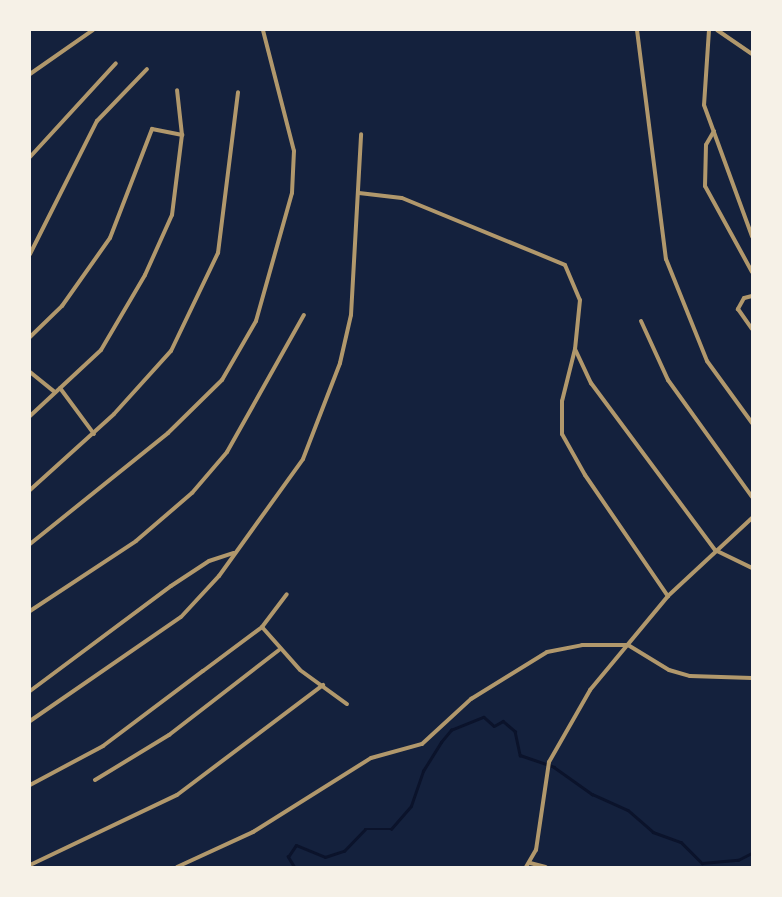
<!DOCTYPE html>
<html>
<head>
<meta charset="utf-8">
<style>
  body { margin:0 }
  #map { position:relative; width:782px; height:897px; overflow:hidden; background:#14213d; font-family:"PT Sans",sans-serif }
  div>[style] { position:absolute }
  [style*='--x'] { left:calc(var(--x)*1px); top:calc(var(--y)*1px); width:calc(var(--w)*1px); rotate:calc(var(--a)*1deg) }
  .stream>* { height:2.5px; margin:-1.25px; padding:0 1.25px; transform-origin:1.25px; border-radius:1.25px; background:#0b132b }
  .minor>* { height:4px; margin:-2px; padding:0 2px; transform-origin:2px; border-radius:2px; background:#b1986c }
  span { translate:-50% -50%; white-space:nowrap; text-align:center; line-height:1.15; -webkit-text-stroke:5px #f6f1e7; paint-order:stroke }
  .frame { position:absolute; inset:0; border:31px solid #f6f1e7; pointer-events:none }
</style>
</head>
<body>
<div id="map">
  <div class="stream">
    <i style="--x:294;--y:867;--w:12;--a:-121"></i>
    <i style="--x:288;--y:857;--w:14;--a:-56"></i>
    <i style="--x:296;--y:845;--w:31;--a:22"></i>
    <i style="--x:325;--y:857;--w:20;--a:-18"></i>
    <i style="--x:344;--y:851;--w:30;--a:-46"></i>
    <i style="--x:365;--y:829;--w:26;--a:0"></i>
    <i style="--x:391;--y:829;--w:30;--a:-49"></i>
    <i style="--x:411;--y:806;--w:37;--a:-71"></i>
    <i style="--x:423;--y:771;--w:34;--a:-58"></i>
    <i style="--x:441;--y:742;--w:16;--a:-50"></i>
    <i style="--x:451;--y:730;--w:35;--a:-22"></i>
    <i style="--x:484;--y:717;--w:13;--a:42"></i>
    <i style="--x:494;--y:726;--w:10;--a:-29"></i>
    <i style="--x:503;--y:721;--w:16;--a:40"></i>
    <i style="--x:515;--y:731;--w:25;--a:78"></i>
    <i style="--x:520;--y:755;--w:36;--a:19"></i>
    <i style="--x:554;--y:767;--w:47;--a:35.4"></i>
    <i style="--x:592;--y:794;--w:39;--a:24"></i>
    <i style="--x:628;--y:810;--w:33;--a:41"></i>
    <i style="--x:653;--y:832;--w:30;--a:20"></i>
    <i style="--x:681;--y:842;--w:30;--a:45"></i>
    <i style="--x:702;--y:863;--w:36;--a:-5"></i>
    <i style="--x:738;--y:860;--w:16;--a:-27"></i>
  </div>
  <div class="minor">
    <i style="--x:637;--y:30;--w:231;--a:82.8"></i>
    <i style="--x:666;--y:259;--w:110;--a:68.1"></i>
    <i style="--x:707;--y:361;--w:77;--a:54"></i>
    <i style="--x:709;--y:30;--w:75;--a:93.8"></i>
    <i style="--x:704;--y:105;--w:140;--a:69.9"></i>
    <i style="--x:717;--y:30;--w:42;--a:34.4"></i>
    <i style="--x:30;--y:74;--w:77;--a:-34.9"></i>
    <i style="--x:714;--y:131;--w:16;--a:120"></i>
    <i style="--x:706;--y:145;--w:41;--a:91.4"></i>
    <i style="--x:705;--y:186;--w:98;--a:61.3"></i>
    <i style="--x:30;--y:157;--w:127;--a:-47.5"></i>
    <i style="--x:359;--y:193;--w:43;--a:6.6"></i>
    <i style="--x:402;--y:198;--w:176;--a:22.3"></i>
    <i style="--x:565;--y:265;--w:38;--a:67"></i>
    <i style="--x:580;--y:300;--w:49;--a:95.8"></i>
    <i style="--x:575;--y:349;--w:38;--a:65"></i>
    <i style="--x:591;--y:383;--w:208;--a:53.4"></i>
    <i style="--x:715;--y:550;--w:41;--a:25.9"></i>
    <i style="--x:30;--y:254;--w:149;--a:-63.3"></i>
    <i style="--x:97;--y:121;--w:72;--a:-46.1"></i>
    <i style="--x:752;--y:296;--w:8;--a:166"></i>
    <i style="--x:744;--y:298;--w:13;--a:119"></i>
    <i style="--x:738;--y:309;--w:24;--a:55"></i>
    <i style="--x:641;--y:321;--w:65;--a:65.4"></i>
    <i style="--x:668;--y:380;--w:144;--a:54.3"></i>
    <i style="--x:30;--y:337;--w:45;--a:-44.1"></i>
    <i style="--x:62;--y:306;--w:83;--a:-54.8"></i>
    <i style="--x:110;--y:238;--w:117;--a:-68.9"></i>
    <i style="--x:152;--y:129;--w:31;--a:11"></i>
    <i style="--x:575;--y:349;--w:54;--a:104"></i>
    <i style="--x:562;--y:401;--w:33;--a:90"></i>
    <i style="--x:562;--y:434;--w:47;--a:60.7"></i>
    <i style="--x:585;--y:475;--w:147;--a:55.6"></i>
    <i style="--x:30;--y:372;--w:32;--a:39"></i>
    <i style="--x:60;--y:388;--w:57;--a:53.5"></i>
    <i style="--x:30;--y:416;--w:97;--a:-42.9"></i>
    <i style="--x:101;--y:350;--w:87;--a:-59.6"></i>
    <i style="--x:145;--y:275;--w:66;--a:-65.8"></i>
    <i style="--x:172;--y:215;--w:81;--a:-82.9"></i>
    <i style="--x:182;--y:135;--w:45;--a:-96.3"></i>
    <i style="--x:30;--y:490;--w:113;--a:-42.1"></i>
    <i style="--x:114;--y:414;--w:85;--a:-47.9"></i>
    <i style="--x:171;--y:351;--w:109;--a:-64.4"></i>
    <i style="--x:218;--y:253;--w:162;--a:-82.9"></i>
    <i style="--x:30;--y:544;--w:177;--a:-38.8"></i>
    <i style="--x:168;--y:433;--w:76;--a:-44.5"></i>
    <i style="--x:222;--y:380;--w:68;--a:-60"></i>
    <i style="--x:256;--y:321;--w:133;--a:-74.3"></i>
    <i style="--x:292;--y:193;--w:42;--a:-87.3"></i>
    <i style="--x:294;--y:151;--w:125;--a:-104.4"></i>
    <i style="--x:30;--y:611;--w:127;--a:-33.4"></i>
    <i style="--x:136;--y:541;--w:74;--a:-40.6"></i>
    <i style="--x:192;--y:493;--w:54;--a:-49.5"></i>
    <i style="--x:227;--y:452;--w:157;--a:-60.7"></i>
    <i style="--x:262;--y:627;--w:57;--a:48.5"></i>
    <i style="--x:300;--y:670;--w:58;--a:35.9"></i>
    <i style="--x:30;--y:691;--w:176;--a:-36.7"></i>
    <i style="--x:171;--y:586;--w:45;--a:-33.3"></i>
    <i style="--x:209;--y:561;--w:26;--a:-18"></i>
    <i style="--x:30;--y:721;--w:183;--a:-34.6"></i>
    <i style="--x:181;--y:617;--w:56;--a:-47.2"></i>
    <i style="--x:219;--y:576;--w:144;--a:-54.3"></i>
    <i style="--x:303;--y:459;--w:103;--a:-68.9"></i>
    <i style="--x:340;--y:363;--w:49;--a:-77.1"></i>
    <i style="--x:351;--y:315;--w:181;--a:-86.8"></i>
    <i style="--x:95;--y:780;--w:87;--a:-31.3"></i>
    <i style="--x:169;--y:735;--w:139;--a:-37.7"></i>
    <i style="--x:30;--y:785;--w:83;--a:-28.1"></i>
    <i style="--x:103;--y:746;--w:125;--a:-36.9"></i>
    <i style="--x:203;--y:671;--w:74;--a:-36.7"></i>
    <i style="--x:262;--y:627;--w:41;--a:-52.9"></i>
    <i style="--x:530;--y:863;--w:16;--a:14"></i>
    <i style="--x:30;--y:865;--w:163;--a:-25.5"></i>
    <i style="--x:177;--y:795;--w:183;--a:-37"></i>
    <i style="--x:177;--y:867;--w:84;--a:-24.7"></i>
    <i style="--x:253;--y:832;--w:139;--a:-32.1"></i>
    <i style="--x:371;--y:758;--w:53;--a:-15.4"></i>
    <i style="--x:422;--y:744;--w:67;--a:-42.6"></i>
    <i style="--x:471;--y:699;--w:89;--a:-31.7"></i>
    <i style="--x:547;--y:652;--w:36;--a:-11"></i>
    <i style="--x:582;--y:645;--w:46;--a:0"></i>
    <i style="--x:628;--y:645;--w:48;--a:31.4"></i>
    <i style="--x:669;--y:670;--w:22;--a:16"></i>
    <i style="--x:690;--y:676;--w:62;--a:1.8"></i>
    <i style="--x:526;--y:867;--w:20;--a:-60"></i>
    <i style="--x:536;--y:850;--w:89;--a:-81.6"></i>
    <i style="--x:549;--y:762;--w:83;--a:-60.3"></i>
    <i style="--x:590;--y:690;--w:122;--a:-50.3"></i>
    <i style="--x:668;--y:596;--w:115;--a:-42.9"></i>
  </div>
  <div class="frame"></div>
</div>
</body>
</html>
